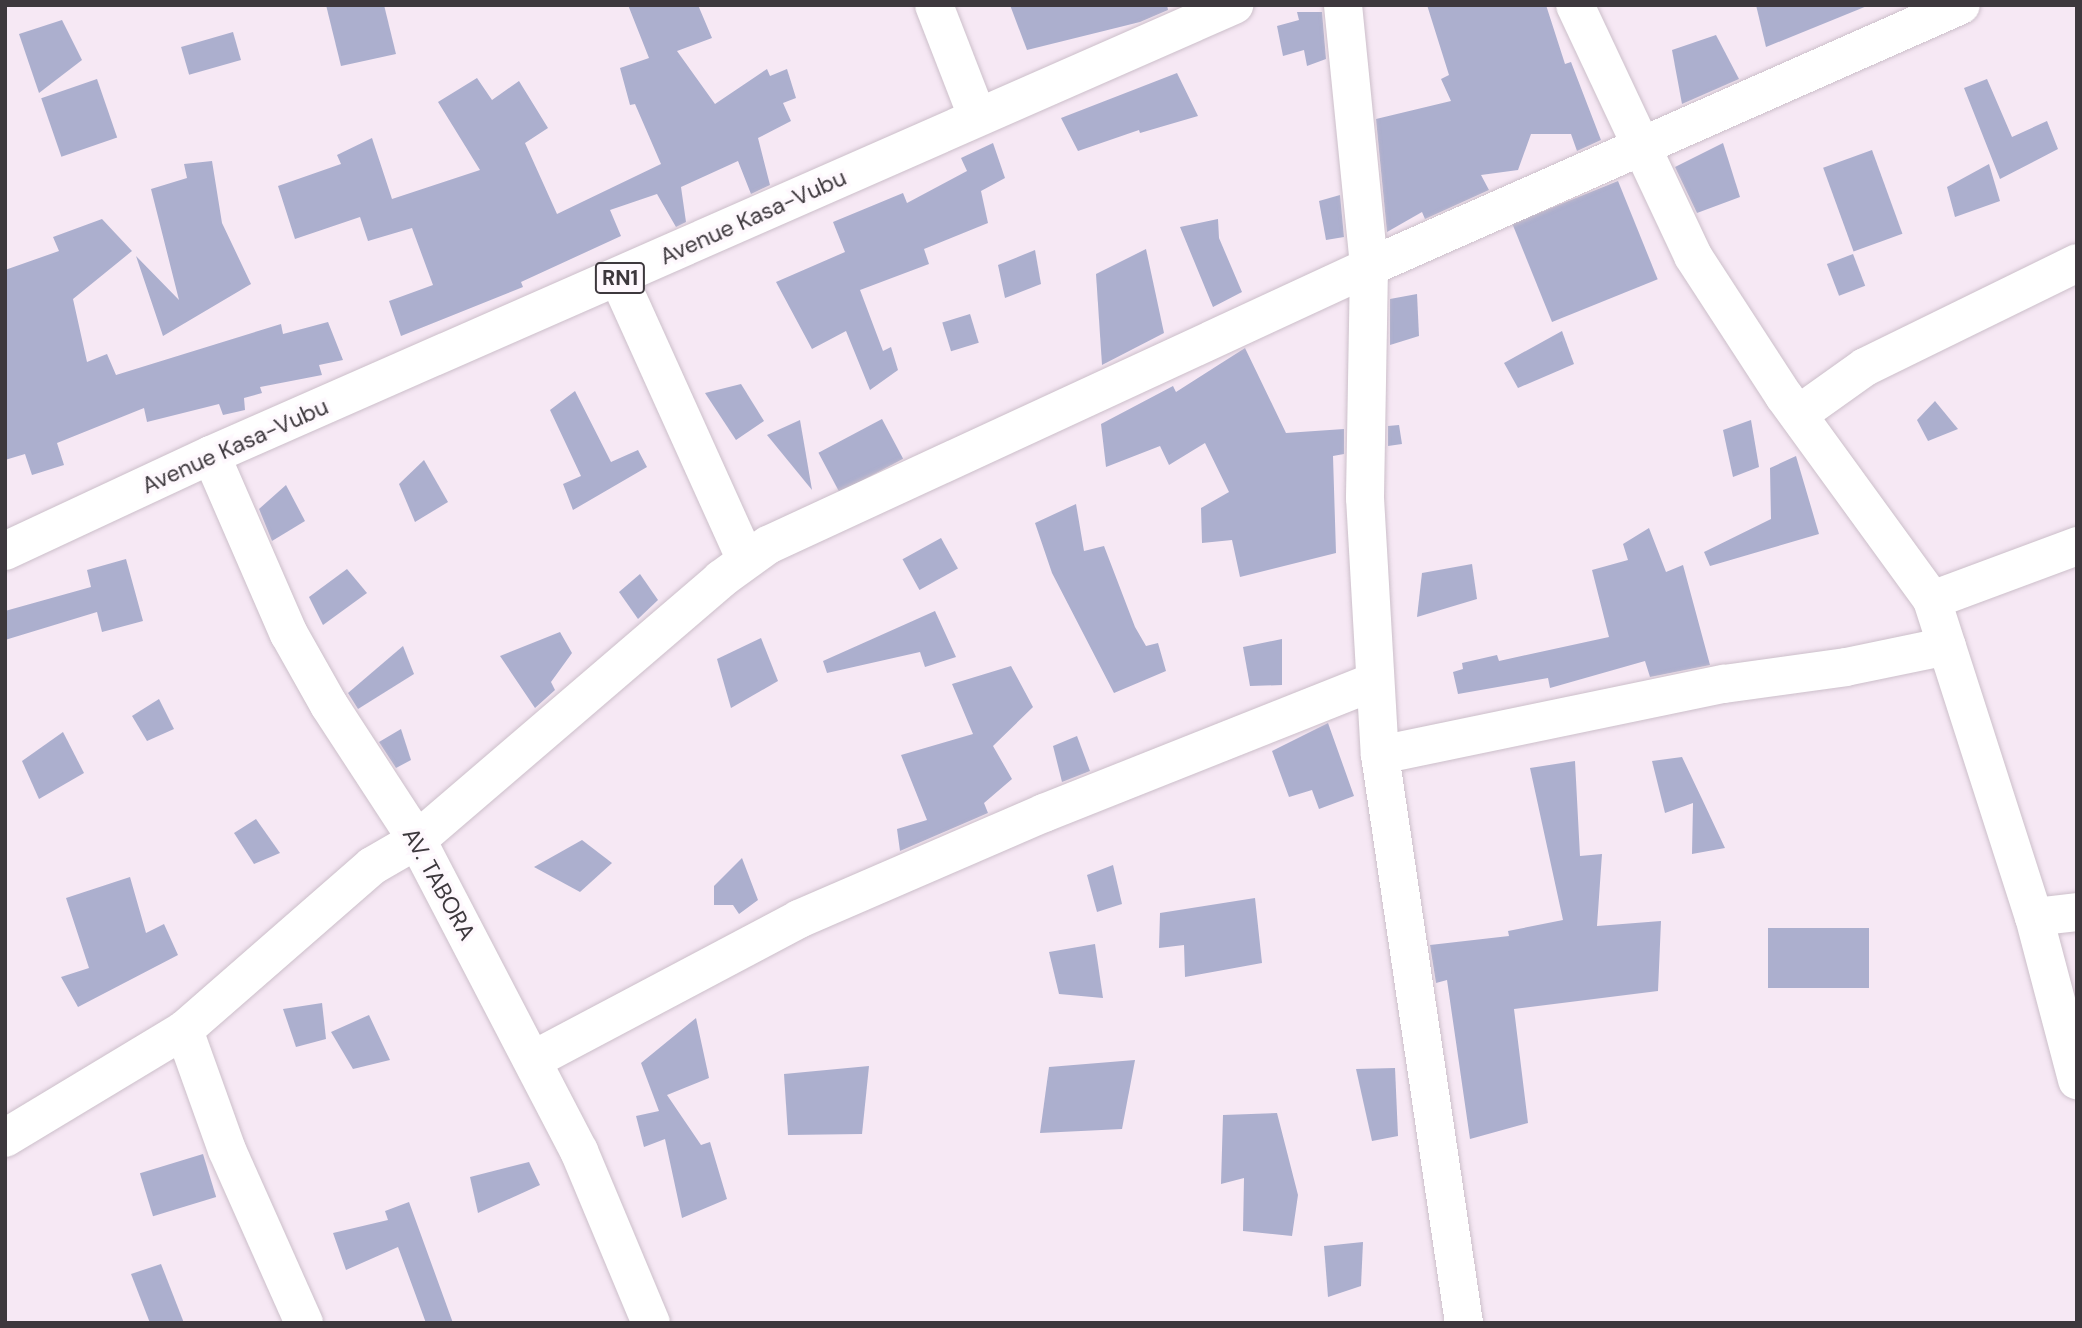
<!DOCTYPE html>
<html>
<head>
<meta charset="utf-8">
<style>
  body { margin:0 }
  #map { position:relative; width:2082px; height:1328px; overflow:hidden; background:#f6e8f4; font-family:"DM Sans",sans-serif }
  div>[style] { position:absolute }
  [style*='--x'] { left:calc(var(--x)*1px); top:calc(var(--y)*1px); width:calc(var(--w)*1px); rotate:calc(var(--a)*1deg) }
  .building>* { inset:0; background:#acafce; transform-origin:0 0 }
  .roads { filter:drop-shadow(0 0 2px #ccbfca) drop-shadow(0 0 2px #ccbfca) }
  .street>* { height:38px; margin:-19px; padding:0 19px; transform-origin:19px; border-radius:19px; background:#fff }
  .highway>* { height:38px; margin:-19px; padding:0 19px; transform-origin:19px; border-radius:19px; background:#fff }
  span { translate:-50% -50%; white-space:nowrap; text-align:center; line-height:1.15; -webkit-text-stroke:7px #fef8fd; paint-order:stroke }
  .shield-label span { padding:2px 5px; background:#fef8fd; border:2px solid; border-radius:5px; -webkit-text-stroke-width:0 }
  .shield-label { font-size:21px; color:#3d383d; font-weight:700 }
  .street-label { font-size:23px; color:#3d383d }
  .frame { position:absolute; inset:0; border:7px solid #3d383d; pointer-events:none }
</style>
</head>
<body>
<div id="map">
  <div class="building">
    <i style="clip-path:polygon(326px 5px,384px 5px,396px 54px,341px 66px)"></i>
    <i style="clip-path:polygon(628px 5px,698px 5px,712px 38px,677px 51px,715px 104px,767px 69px,770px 76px,787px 69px,796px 98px,783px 103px,791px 121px,758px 138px,770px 185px,751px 194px,738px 161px,681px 187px,686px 222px,676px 227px,657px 194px,610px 210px,621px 236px,521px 282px,523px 287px,401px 336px,389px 301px,433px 285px,412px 228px,368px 241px,360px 217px,295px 239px,278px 186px,341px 164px,337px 155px,372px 138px,392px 199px,480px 170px,438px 102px,477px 78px,492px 100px,519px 81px,548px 128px,525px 143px,557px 214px,661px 164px,635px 104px,630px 105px,620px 68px,649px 58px)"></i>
    <i style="clip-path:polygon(1010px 5px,1167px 5px,1168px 10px,1140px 22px,1027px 50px)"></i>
    <i style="clip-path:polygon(1427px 5px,1546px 5px,1565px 64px,1571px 62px,1601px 140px,1577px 151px,1571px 134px,1531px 134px,1518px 170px,1481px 175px,1489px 190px,1425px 219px,1422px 212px,1387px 232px,1376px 119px,1451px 101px,1441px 79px,1449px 75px)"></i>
    <i style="clip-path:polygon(1756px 5px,1866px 5px,1867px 6px,1766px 47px)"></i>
    <i style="clip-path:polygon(1297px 12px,1322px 12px,1326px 59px,1307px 66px,1304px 50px,1283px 56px,1277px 26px,1299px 20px)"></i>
    <i style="clip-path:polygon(62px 20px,82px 60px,39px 93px,19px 34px)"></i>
    <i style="left:233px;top:32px;width:29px;height:54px;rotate:74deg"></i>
    <i style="clip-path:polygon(1716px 35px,1739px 79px,1682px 104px,1672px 50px)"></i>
    <i style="clip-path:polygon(1177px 73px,1198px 116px,1140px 133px,1139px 130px,1078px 151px,1061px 118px)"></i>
    <i style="left:97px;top:79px;width:62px;height:59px;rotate:71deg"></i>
    <i style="clip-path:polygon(1987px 79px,2012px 137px,2047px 121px,2058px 149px,2000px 179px,1964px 88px)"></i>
    <i style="clip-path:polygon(993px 143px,1005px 178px,981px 191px,988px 223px,924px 249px,929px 264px,860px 290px,883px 351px,891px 347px,898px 370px,870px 390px,846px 331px,812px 349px,776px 282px,845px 252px,833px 222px,903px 193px,907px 203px,967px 171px,961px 158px)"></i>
    <i style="clip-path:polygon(1723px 143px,1740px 197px,1697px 213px,1675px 167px)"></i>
    <i style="left:1872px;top:150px;width:89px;height:52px;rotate:70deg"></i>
    <i style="clip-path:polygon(212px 161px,222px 223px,251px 284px,163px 336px,136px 256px,179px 300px,151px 189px,187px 178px,184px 164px)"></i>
    <i style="clip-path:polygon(1989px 164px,2000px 201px,1955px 217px,1947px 187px)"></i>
    <i style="left:1618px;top:181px;width:106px;height:114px;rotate:68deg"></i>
    <i style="clip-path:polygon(1340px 195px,1344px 237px,1326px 240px,1319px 201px)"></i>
    <i style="clip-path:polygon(102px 219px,132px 251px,73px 299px,87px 362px,107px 354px,116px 375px,281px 324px,283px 334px,328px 322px,343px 360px,319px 365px,322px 375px,260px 387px,262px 393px,244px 398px,245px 410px,223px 415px,219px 404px,147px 422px,144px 408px,57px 443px,64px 465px,32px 475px,25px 454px,5px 460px,5px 270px,59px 251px,53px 237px)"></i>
    <i style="clip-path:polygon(1218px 219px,1219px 238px,1242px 292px,1213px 307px,1180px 227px)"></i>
    <i style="clip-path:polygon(1146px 249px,1164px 333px,1102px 365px,1096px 274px)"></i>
    <i style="clip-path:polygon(1035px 250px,1041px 284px,1005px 298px,998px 265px)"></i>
    <i style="left:1853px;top:254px;width:34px;height:28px;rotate:69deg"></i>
    <i style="clip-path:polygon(1417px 294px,1419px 336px,1390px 345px,1390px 299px)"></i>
    <i style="left:970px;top:314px;width:30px;height:29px;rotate:73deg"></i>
    <i style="clip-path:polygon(1562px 331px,1574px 364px,1518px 388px,1504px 363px)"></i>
    <i style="clip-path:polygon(1245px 348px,1286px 433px,1344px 429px,1344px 454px,1333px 456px,1336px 553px,1240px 577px,1232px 540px,1202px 543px,1201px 508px,1229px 492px,1205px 443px,1169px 465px,1160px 446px,1106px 467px,1101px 424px,1173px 386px,1176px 392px)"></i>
    <i style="clip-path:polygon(741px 384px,764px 421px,736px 440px,705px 393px)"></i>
    <i style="clip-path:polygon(575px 391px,611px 462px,638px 450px,647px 467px,573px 510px,563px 484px,581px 476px,550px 410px)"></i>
    <i style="clip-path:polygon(1935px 401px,1958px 429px,1928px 441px,1917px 420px)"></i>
    <i style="left:882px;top:419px;width:45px;height:72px;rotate:62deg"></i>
    <i style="clip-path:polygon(800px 420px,812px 490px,767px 435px)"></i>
    <i style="clip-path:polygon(1751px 420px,1759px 467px,1733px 477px,1723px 430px)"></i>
    <i style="clip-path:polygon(1399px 425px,1402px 444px,1388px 446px,1388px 426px)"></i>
    <i style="clip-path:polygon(1796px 456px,1819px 534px,1710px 566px,1704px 552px,1771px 519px,1770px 468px)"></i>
    <i style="clip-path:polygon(424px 460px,448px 502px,415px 522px,399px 484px)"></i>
    <i style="clip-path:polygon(286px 485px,305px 521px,272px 541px,259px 509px)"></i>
    <i style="clip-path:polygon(1076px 504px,1084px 551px,1104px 546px,1135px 627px,1146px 646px,1158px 643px,1166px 671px,1114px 693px,1052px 573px,1035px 523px)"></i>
    <i style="clip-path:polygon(1649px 528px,1666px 572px,1683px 565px,1710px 665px,1650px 677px,1645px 661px,1550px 688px,1548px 678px,1458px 694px,1453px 672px,1463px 669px,1462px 663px,1497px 655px,1499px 661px,1609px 637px,1592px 570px,1628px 560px,1623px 544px)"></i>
    <i style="left:941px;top:538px;width:35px;height:44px;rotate:61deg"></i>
    <i style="clip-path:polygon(126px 559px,143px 621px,102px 632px,97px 612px,5px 640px,5px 611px,91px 587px,87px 570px)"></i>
    <i style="clip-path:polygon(1472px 564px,1477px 599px,1417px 617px,1422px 573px)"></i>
    <i style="clip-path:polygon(347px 569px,367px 593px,323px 625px,309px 597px)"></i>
    <i style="clip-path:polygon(640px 574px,658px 600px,638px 619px,619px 592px)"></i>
    <i style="clip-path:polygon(935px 611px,956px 657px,925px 667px,920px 652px,827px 673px,823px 661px)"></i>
    <i style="clip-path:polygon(560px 632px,572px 653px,551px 682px,555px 690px,535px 708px,500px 656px)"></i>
    <i style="clip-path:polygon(761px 638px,778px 681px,731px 708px,717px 659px)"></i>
    <i style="clip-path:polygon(1282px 639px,1282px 685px,1250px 686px,1243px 647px)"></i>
    <i style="clip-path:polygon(403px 646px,414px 674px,358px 709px,348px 693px)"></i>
    <i style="clip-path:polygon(1011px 666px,1033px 707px,993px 746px,1012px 779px,984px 803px,988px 813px,900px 851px,897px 829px,927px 820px,901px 755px,973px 734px,952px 684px)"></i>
    <i style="clip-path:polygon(159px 699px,174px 729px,147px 741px,132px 716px)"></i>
    <i style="clip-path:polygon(1328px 723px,1354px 796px,1319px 809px,1312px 790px,1289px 797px,1272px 751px)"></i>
    <i style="clip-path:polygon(401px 729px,411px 760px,396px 768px,379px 742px)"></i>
    <i style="clip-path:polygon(63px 732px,84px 773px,39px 799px,22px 761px)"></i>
    <i style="clip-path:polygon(1077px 736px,1090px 771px,1062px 782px,1053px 746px)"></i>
    <i style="clip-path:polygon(1682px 757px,1702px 799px,1725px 848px,1692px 854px,1693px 803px,1665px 813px,1652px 761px)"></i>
    <i style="clip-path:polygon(1575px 761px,1580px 856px,1602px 854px,1597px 926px,1661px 921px,1658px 991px,1514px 1009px,1528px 1123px,1470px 1139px,1447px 980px,1436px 983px,1430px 945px,1509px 936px,1508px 931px,1563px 920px,1530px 768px)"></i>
    <i style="clip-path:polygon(256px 819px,280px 853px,254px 864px,234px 833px)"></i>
    <i style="clip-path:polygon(582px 840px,612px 863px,580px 892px,534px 867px)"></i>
    <i style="clip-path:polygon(742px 858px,758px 900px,739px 914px,733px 905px,714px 905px,714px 886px)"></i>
    <i style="clip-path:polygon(1113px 865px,1122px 904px,1097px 912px,1087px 875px)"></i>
    <i style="clip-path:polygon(130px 877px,146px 933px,164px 924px,178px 955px,78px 1007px,61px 977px,89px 968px,66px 898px)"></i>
    <i style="clip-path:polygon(1255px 898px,1262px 963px,1185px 977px,1184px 945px,1159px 948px,1160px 913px)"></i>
    <i style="left:1768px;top:928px;width:101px;height:60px"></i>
    <i style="clip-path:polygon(1095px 944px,1103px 998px,1059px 994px,1049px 952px)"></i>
    <i style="clip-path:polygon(322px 1003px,326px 1039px,296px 1047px,283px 1009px)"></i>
    <i style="clip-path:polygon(369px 1015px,390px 1060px,353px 1069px,331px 1032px)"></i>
    <i style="clip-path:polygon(696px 1018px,709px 1078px,667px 1095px,701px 1145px,710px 1142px,727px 1199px,682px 1218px,665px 1139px,644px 1147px,636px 1116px,659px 1111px,641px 1063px)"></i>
    <i style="clip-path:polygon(1135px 1060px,1122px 1129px,1040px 1133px,1049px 1067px)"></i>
    <i style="clip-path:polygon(869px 1066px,862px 1134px,788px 1135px,784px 1074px)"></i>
    <i style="clip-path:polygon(1395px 1068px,1398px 1136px,1372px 1141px,1356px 1069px)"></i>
    <i style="clip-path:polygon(1277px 1113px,1298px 1195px,1292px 1236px,1243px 1231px,1244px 1178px,1221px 1184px,1223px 1115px)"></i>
    <i style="left:203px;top:1154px;width:45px;height:66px;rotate:73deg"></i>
    <i style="clip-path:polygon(529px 1162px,540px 1185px,478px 1213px,470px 1177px)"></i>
    <i style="clip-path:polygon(409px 1202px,453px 1323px,426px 1323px,398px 1247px,346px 1270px,333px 1233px,388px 1220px,385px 1211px)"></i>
    <i style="clip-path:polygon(1363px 1242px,1361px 1286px,1328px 1297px,1324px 1246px)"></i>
    <i style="clip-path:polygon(161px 1264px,184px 1323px,150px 1323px,131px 1274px)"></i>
  </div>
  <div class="roads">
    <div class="street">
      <i style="--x:934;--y:5;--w:119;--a:68.8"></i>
      <i style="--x:1343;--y:5;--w:263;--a:84.3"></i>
      <i style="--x:1369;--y:267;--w:231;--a:91"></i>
      <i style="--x:1365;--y:498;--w:257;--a:86.7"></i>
      <i style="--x:1380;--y:755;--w:574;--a:81.59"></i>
      <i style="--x:1575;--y:5;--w:277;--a:64.8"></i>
      <i style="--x:1693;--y:256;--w:167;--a:57"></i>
      <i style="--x:1784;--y:396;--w:252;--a:54"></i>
      <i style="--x:1932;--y:600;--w:333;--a:72.2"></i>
      <i style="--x:2034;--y:917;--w:169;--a:75.2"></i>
      <i style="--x:619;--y:279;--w:308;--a:65.7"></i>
      <i style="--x:1799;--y:414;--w:81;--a:-35.5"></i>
      <i style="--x:1865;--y:367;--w:236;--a:-26.1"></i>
      <i style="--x:211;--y:455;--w:195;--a:66.5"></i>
      <i style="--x:289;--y:634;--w:81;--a:60.6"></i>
      <i style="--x:329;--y:705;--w:161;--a:56.9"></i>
      <i style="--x:417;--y:840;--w:351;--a:62.5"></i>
      <i style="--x:579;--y:1151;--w:186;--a:67.3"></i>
      <i style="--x:1932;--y:600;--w:155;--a:-20.4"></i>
      <i style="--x:1380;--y:755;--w:351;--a:-11.7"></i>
      <i style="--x:1724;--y:684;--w:123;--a:-7.9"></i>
      <i style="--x:1846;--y:667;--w:103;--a:-11.7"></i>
      <i style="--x:2034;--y:917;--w:43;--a:-6.6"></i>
      <i style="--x:184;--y:1030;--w:127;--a:70.3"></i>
      <i style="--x:227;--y:1150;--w:189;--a:66"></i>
      <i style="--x:533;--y:1060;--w:301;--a:-27.9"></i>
      <i style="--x:799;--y:919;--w:267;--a:-23.4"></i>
      <i style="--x:1044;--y:813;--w:354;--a:-21.7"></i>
      <i style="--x:5;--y:1138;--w:209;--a:-31.1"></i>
      <i style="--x:184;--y:1030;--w:249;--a:-41.1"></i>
      <i style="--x:372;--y:866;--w:52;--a:-30"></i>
      <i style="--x:417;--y:840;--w:401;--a:-40.6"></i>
      <i style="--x:721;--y:579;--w:58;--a:-35.9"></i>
      <i style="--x:768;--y:545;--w:662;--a:-24.82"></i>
      <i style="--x:1369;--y:267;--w:647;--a:-23.87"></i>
    </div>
    <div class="highway">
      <i style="--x:5;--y:551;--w:227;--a:-25"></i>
      <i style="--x:211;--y:455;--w:1118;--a:-23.74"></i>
    </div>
  </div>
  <div class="shield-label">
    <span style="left:620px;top:278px">RN1</span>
  </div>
  <div class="street-label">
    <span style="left:753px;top:217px;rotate:-24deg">Avenue Kasa-Vubu</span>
    <span style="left:235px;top:446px;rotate:-24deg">Avenue Kasa-Vubu</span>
    <span style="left:439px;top:884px;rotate:61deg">AV. TABORA</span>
  </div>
  <div class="frame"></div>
</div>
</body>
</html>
